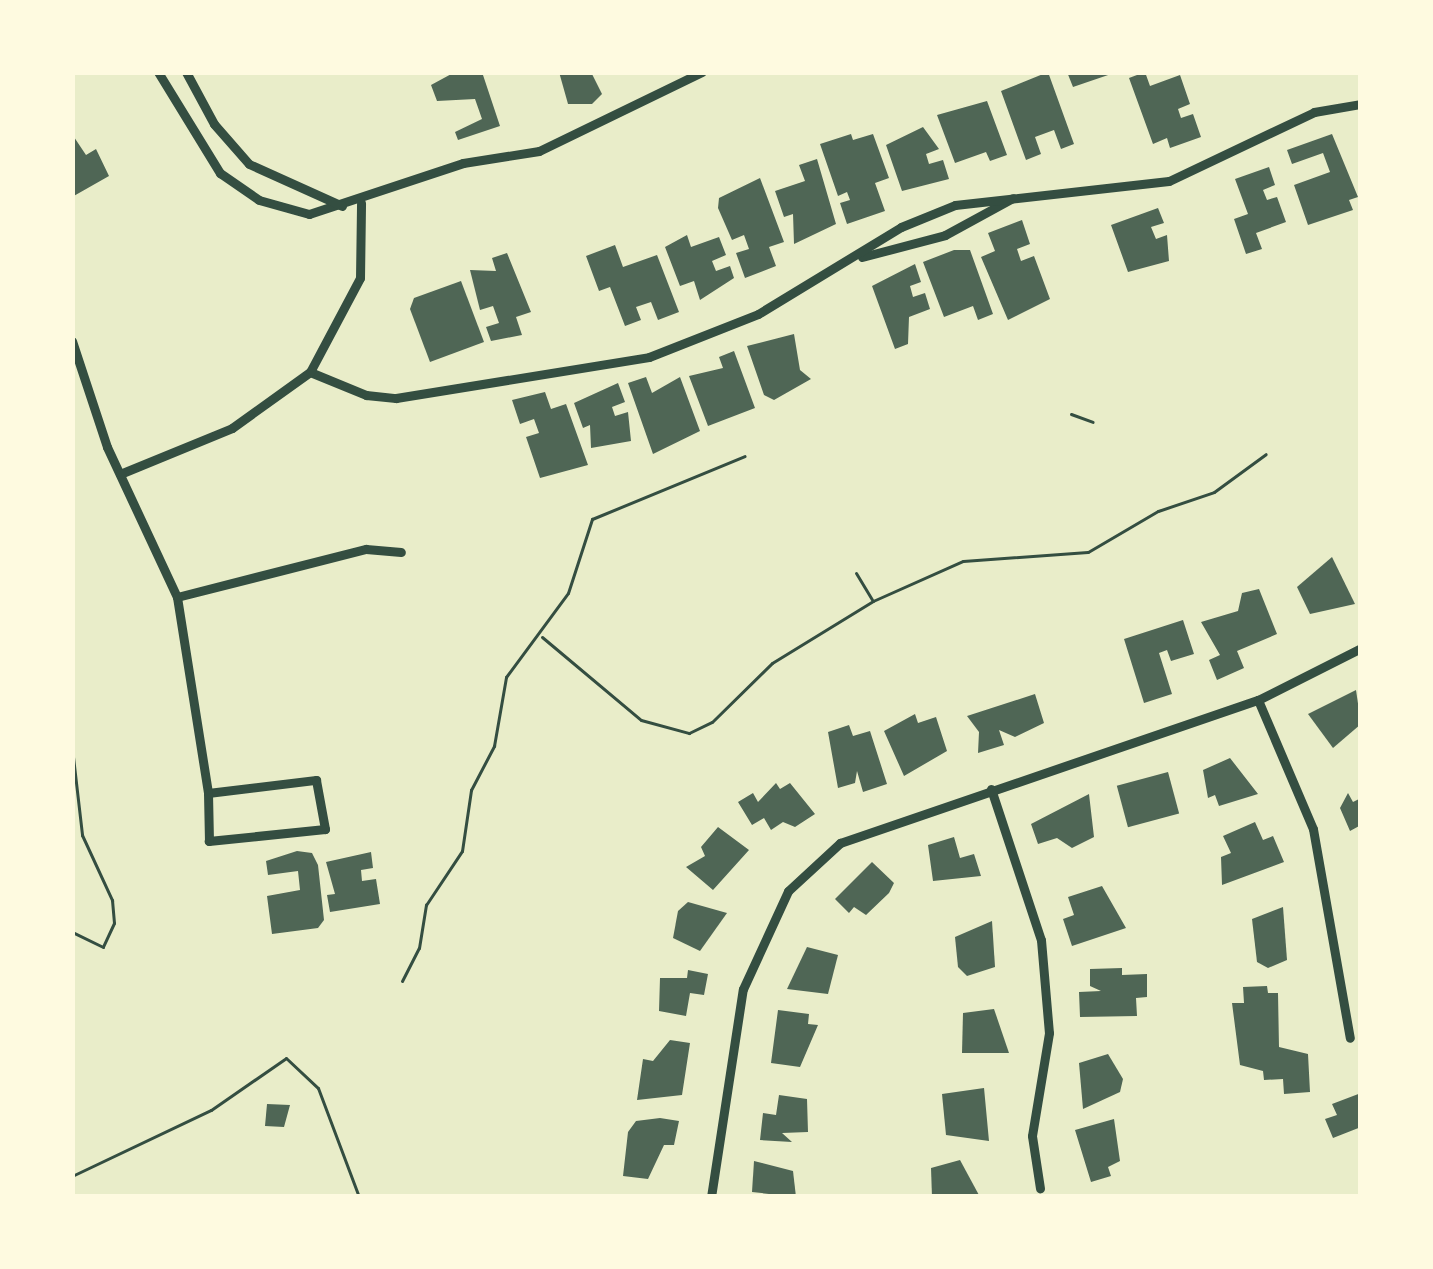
<!DOCTYPE html>
<html>
<head>
<meta charset="utf-8">
<style>
  body { margin:0 }
  #map { position:relative; width:1433px; height:1269px; overflow:hidden; background:#e9edc9; font-family:"Fira Sans",sans-serif }
  div>[style] { position:absolute }
  [style*='--x'] { left:calc(var(--x)*1px); top:calc(var(--y)*1px); width:calc(var(--w)*1px); rotate:calc(var(--a)*1deg) }
  .building>* { inset:0; background:#4f6655; transform-origin:0 0 }
  .path>* { height:3px; margin:-1.5px; padding:0 1.5px; transform-origin:1.5px; border-radius:1.5px; background:#344e41 }
  .minor>* { height:9px; margin:-4.5px; padding:0 4.5px; transform-origin:4.5px; border-radius:4.5px; background:#344e41 }
  span { translate:-50% -50%; white-space:nowrap; text-align:center; line-height:1.15; -webkit-text-stroke:9px #fefae0; paint-order:stroke }
  .frame { position:absolute; inset:0; border:75px solid #fefae0; pointer-events:none }
</style>
</head>
<body>
<div id="map">
  <div class="building">
    <i style="clip-path:polygon(455px 72px,482px 72px,500px 126px,458px 140px,455px 132px,482px 119px,475px 99px,437px 101px,431px 85px)"></i>
    <i style="clip-path:polygon(559px 72px,591px 72px,602px 94px,592px 104px,568px 104px)"></i>
    <i style="clip-path:polygon(1048px 72px,1074px 144px,1061px 149px,1054px 130px,1035px 137px,1041px 154px,1026px 160px,1001px 91px)"></i>
    <i style="clip-path:polygon(1067px 72px,1114px 72px,1114px 73px,1073px 87px)"></i>
    <i style="clip-path:polygon(1145px 72px,1150px 86px,1180px 75px,1190px 104px,1178px 109px,1181px 118px,1193px 114px,1201px 137px,1170px 148px,1167px 138px,1153px 144px,1129px 78px)"></i>
    <i style="clip-path:polygon(987px 101px,1007px 155px,990px 161px,986px 152px,955px 163px,937px 115px)"></i>
    <i style="clip-path:polygon(923px 127px,939px 149px,926px 154px,929px 164px,943px 160px,949px 179px,902px 191px,886px 145px)"></i>
    <i style="clip-path:polygon(72px 134px,86px 155px,96px 149px,109px 176px,72px 197px)"></i>
    <i style="clip-path:polygon(851px 134px,853px 140px,873px 134px,889px 178px,875px 183px,885px 211px,847px 224px,840px 203px,850px 200px,847px 192px,838px 196px,820px 144px)"></i>
    <i style="clip-path:polygon(1332px 134px,1358px 197px,1349px 200px,1353px 210px,1308px 225px,1294px 185px,1330px 172px,1323px 153px,1292px 164px,1287px 150px)"></i>
    <i style="clip-path:polygon(817px 159px,836px 224px,794px 244px,793px 214px,784px 217px,775px 191px,805px 181px,799px 165px)"></i>
    <i style="clip-path:polygon(1269px 167px,1275px 185px,1263px 190px,1267px 200px,1277px 197px,1286px 222px,1256px 233px,1262px 249px,1246px 254px,1234px 219px,1248px 214px,1235px 179px)"></i>
    <i style="clip-path:polygon(760px 178px,784px 242px,769px 247px,776px 266px,745px 278px,736px 253px,749px 249px,744px 235px,732px 240px,718px 208px,719px 198px)"></i>
    <i style="clip-path:polygon(1158px 208px,1164px 223px,1151px 227px,1156px 239px,1167px 235px,1169px 261px,1128px 272px,1111px 225px)"></i>
    <i style="clip-path:polygon(1022px 220px,1030px 244px,1017px 249px,1021px 261px,1034px 256px,1050px 299px,1008px 320px,981px 257px,995px 251px,988px 233px)"></i>
    <i style="clip-path:polygon(687px 235px,691px 247px,719px 237px,726px 255px,712px 261px,716px 271px,730px 266px,734px 278px,700px 300px,694px 281px,680px 286px,665px 247px)"></i>
    <i style="clip-path:polygon(615px 245px,623px 267px,657px 255px,679px 312px,658px 320px,651px 302px,636px 307px,641px 320px,625px 326px,610px 287px,599px 291px,586px 256px)"></i>
    <i style="clip-path:polygon(954px 250px,970px 250px,993px 314px,978px 320px,973px 306px,944px 317px,923px 262px)"></i>
    <i style="clip-path:polygon(507px 253px,531px 312px,516px 317px,522px 335px,491px 341px,486px 327px,499px 323px,493px 306px,480px 310px,470px 270px,496px 271px,492px 258px)"></i>
    <i style="clip-path:polygon(915px 264px,921px 282px,910px 286px,913px 297px,925px 293px,930px 309px,909px 317px,908px 344px,895px 349px,872px 286px)"></i>
    <i style="clip-path:polygon(461px 281px,484px 342px,430px 362px,410px 309px,414px 298px)"></i>
    <i style="clip-path:polygon(794px 334px,800px 370px,811px 379px,774px 400px,764px 395px,747px 346px)"></i>
    <i style="clip-path:polygon(734px 351px,755px 408px,708px 426px,689px 376px,723px 368px,719px 357px)"></i>
    <i style="clip-path:polygon(646px 377px,652px 393px,680px 377px,700px 431px,653px 454px,628px 383px)"></i>
    <i style="clip-path:polygon(618px 383px,625px 402px,612px 407px,615px 416px,628px 412px,631px 441px,591px 448px,590px 425px,583px 428px,574px 403px)"></i>
    <i style="clip-path:polygon(545px 392px,551px 409px,566px 404px,588px 465px,540px 478px,526px 437px,539px 433px,534px 419px,520px 424px,512px 400px)"></i>
    <i style="clip-path:polygon(1332px 557px,1355px 604px,1310px 614px,1297px 587px)"></i>
    <i style="clip-path:polygon(1259px 589px,1277px 634px,1237px 651px,1244px 668px,1217px 680px,1209px 660px,1220px 655px,1201px 622px,1238px 611px,1242px 593px)"></i>
    <i style="clip-path:polygon(1183px 620px,1194px 654px,1171px 661px,1167px 650px,1159px 653px,1172px 694px,1144px 703px,1124px 639px)"></i>
    <i style="clip-path:polygon(1356px 690px,1361px 724px,1333px 748px,1308px 714px)"></i>
    <i style="clip-path:polygon(1035px 694px,1044px 723px,1015px 737px,999px 730px,1004px 745px,978px 753px,979px 732px,967px 716px)"></i>
    <i style="clip-path:polygon(915px 714px,918px 723px,936px 717px,947px 751px,904px 776px,884px 731px)"></i>
    <i style="clip-path:polygon(849px 725px,853px 736px,870px 731px,887px 784px,863px 792px,857px 771px,855px 783px,838px 788px,828px 732px)"></i>
    <i style="clip-path:polygon(1230px 758px,1258px 794px,1219px 806px,1215px 795px,1208px 798px,1203px 770px)"></i>
    <i style="left:1168px;top:772px;width:43px;height:53px;rotate:75deg"></i>
    <i style="clip-path:polygon(776px 783px,780px 789px,790px 783px,815px 814px,795px 827px,783px 822px,771px 830px,764px 818px,752px 825px,738px 802px,753px 793px,758px 802px)"></i>
    <i style="clip-path:polygon(1348px 793px,1353px 802px,1361px 798px,1361px 825px,1350px 831px,1340px 808px)"></i>
    <i style="clip-path:polygon(1089px 794px,1094px 837px,1072px 848px,1057px 838px,1038px 844px,1031px 824px)"></i>
    <i style="clip-path:polygon(1255px 822px,1263px 840px,1273px 836px,1284px 862px,1222px 885px,1221px 857px,1231px 853px,1223px 836px)"></i>
    <i style="clip-path:polygon(718px 827px,749px 850px,713px 890px,686px 867px,705px 856px,701px 847px)"></i>
    <i style="clip-path:polygon(954px 837px,960px 858px,974px 854px,981px 876px,933px 881px,928px 845px)"></i>
    <i style="clip-path:polygon(297px 851px,312px 853px,318px 865px,324px 920px,318px 928px,272px 934px,267px 896px,300px 890px,298px 871px,268px 875px,266px 861px)"></i>
    <i style="clip-path:polygon(371px 852px,373px 868px,361px 870px,362px 881px,376px 879px,380px 904px,330px 912px,327px 895px,335px 894px,326px 862px)"></i>
    <i style="clip-path:polygon(872px 862px,894px 883px,889px 893px,866px 915px,854px 907px,849px 913px,835px 899px)"></i>
    <i style="clip-path:polygon(1102px 886px,1126px 928px,1072px 946px,1063px 919px,1074px 915px,1068px 897px)"></i>
    <i style="clip-path:polygon(688px 902px,727px 913px,700px 951px,673px 938px,678px 911px)"></i>
    <i style="clip-path:polygon(1283px 907px,1287px 960px,1268px 968px,1257px 962px,1252px 919px)"></i>
    <i style="clip-path:polygon(992px 921px,995px 967px,967px 976px,958px 967px,955px 937px)"></i>
    <i style="clip-path:polygon(807px 947px,838px 955px,828px 994px,787px 989px)"></i>
    <i style="clip-path:polygon(1122px 968px,1122px 975px,1147px 974px,1147px 997px,1136px 998px,1137px 1016px,1080px 1017px,1079px 992px,1101px 991px,1090px 986px,1090px 969px)"></i>
    <i style="clip-path:polygon(688px 970px,708px 974px,704px 995px,690px 993px,686px 1016px,659px 1011px,660px 978px,687px 978px)"></i>
    <i style="clip-path:polygon(1267px 986px,1268px 993px,1278px 993px,1279px 1047px,1308px 1054px,1310px 1092px,1284px 1094px,1283px 1079px,1264px 1080px,1263px 1071px,1240px 1065px,1232px 1003px,1244px 1003px,1243px 987px)"></i>
    <i style="clip-path:polygon(994px 1009px,1009px 1053px,962px 1053px,963px 1013px)"></i>
    <i style="clip-path:polygon(778px 1010px,809px 1014px,808px 1024px,818px 1025px,800px 1067px,771px 1063px)"></i>
    <i style="clip-path:polygon(670px 1040px,690px 1043px,682px 1095px,637px 1100px,643px 1059px,653px 1061px)"></i>
    <i style="clip-path:polygon(1108px 1054px,1123px 1079px,1120px 1092px,1083px 1109px,1079px 1063px)"></i>
    <i style="clip-path:polygon(984px 1088px,989px 1141px,946px 1135px,942px 1094px)"></i>
    <i style="clip-path:polygon(1361px 1093px,1361px 1127px,1333px 1138px,1325px 1119px,1337px 1115px,1332px 1104px)"></i>
    <i style="clip-path:polygon(779px 1095px,807px 1099px,808px 1132px,782px 1133px,792px 1142px,760px 1140px,763px 1113px,776px 1115px)"></i>
    <i style="clip-path:polygon(267px 1104px,290px 1105px,284px 1127px,265px 1126px)"></i>
    <i style="clip-path:polygon(660px 1118px,679px 1121px,674px 1145px,664px 1145px,648px 1179px,623px 1176px,628px 1132px,636px 1121px)"></i>
    <i style="clip-path:polygon(1114px 1119px,1120px 1161px,1108px 1167px,1111px 1176px,1091px 1182px,1075px 1130px)"></i>
    <i style="clip-path:polygon(960px 1160px,980px 1197px,932px 1197px,931px 1168px)"></i>
    <i style="clip-path:polygon(754px 1161px,793px 1171px,796px 1197px,752px 1192px)"></i>
  </div>
  <div class="path">
    <i style="--x:1361;--y:127;--w:10;--a:90"></i>
    <i style="--x:1071;--y:414;--w:23;--a:20"></i>
    <i style="--x:856;--y:573;--w:31;--a:59"></i>
    <i style="--x:542;--y:637;--w:129;--a:40"></i>
    <i style="--x:641;--y:720;--w:50;--a:15.2"></i>
    <i style="--x:689;--y:733;--w:25;--a:-26"></i>
    <i style="--x:712;--y:722;--w:84;--a:-44.5"></i>
    <i style="--x:772;--y:663;--w:119;--a:-31.5"></i>
    <i style="--x:873;--y:601;--w:98;--a:-24"></i>
    <i style="--x:963;--y:561;--w:125;--a:-4.1"></i>
    <i style="--x:1088;--y:552;--w:81;--a:-30.4"></i>
    <i style="--x:1158;--y:511;--w:59;--a:-18.7"></i>
    <i style="--x:1214;--y:492;--w:64;--a:-36.2"></i>
    <i style="--x:72;--y:748;--w:88;--a:83.4"></i>
    <i style="--x:82;--y:835;--w:72;--a:65.2"></i>
    <i style="--x:112;--y:900;--w:23;--a:85"></i>
    <i style="--x:114;--y:923;--w:26;--a:115"></i>
    <i style="--x:103;--y:947;--w:34;--a:-154"></i>
    <i style="--x:402;--y:981;--w:37;--a:-63"></i>
    <i style="--x:419;--y:948;--w:44;--a:-80.8"></i>
    <i style="--x:426;--y:905;--w:65;--a:-56.3"></i>
    <i style="--x:462;--y:851;--w:62;--a:-81.6"></i>
    <i style="--x:471;--y:790;--w:50;--a:-62.4"></i>
    <i style="--x:494;--y:746;--w:70;--a:-80.1"></i>
    <i style="--x:506;--y:677;--w:104;--a:-53.6"></i>
    <i style="--x:568;--y:593;--w:78;--a:-72"></i>
    <i style="--x:592;--y:519;--w:165;--a:-22.4"></i>
    <i style="--x:72;--y:1176;--w:154;--a:-25.4"></i>
    <i style="--x:211;--y:1110;--w:91;--a:-34.7"></i>
    <i style="--x:286;--y:1058;--w:44;--a:43.2"></i>
    <i style="--x:318;--y:1088;--w:116;--a:69.4"></i>
  </div>
  <div class="minor">
    <i style="--x:158;--y:72;--w:119;--a:58.5"></i>
    <i style="--x:220;--y:173;--w:47;--a:34.7"></i>
    <i style="--x:259;--y:200;--w:52;--a:15.6"></i>
    <i style="--x:309;--y:214;--w:162;--a:-18.3"></i>
    <i style="--x:463;--y:163;--w:77;--a:-9"></i>
    <i style="--x:539;--y:151;--w:181;--a:-25.9"></i>
    <i style="--x:186;--y:72;--w:59;--a:61.7"></i>
    <i style="--x:214;--y:124;--w:53;--a:48.8"></i>
    <i style="--x:249;--y:164;--w:102;--a:24.3"></i>
    <i style="--x:862;--y:257;--w:86;--a:-14.8"></i>
    <i style="--x:945;--y:235;--w:77;--a:-28.6"></i>
    <i style="--x:72;--y:341;--w:112;--a:71.7"></i>
    <i style="--x:107;--y:447;--w:166;--a:65"></i>
    <i style="--x:177;--y:597;--w:198;--a:81"></i>
    <i style="--x:208;--y:793;--w:109;--a:-6.9"></i>
    <i style="--x:316;--y:780;--w:50;--a:79.6"></i>
    <i style="--x:325;--y:829;--w:117;--a:174.1"></i>
    <i style="--x:209;--y:841;--w:48;--a:-91.2"></i>
    <i style="--x:310;--y:372;--w:61;--a:22.3"></i>
    <i style="--x:366;--y:395;--w:30;--a:6"></i>
    <i style="--x:396;--y:398;--w:256;--a:-9.2"></i>
    <i style="--x:649;--y:357;--w:117;--a:-21.5"></i>
    <i style="--x:758;--y:314;--w:167;--a:-31.3"></i>
    <i style="--x:901;--y:227;--w:58;--a:-22.2"></i>
    <i style="--x:955;--y:205;--w:215;--a:-6.4"></i>
    <i style="--x:1169;--y:181;--w:161;--a:-25.4"></i>
    <i style="--x:1314;--y:112;--w:48;--a:-9.7"></i>
    <i style="--x:120;--y:474;--w:121;--a:-22.3"></i>
    <i style="--x:232;--y:428;--w:96;--a:-35.7"></i>
    <i style="--x:310;--y:372;--w:106;--a:-62"></i>
    <i style="--x:360;--y:278;--w:75;--a:-89.2"></i>
    <i style="--x:177;--y:597;--w:195;--a:-14.3"></i>
    <i style="--x:366;--y:549;--w:35;--a:5"></i>
    <i style="--x:1258;--y:700;--w:140;--a:66.9"></i>
    <i style="--x:1313;--y:829;--w:212;--a:80"></i>
    <i style="--x:991;--y:789;--w:159;--a:71.7"></i>
    <i style="--x:1041;--y:940;--w:93;--a:85.1"></i>
    <i style="--x:1049;--y:1033;--w:104;--a:99.4"></i>
    <i style="--x:1032;--y:1136;--w:53;--a:81.3"></i>
    <i style="--x:711;--y:1197;--w:210;--a:-81.3"></i>
    <i style="--x:743;--y:989;--w:108;--a:-65.3"></i>
    <i style="--x:788;--y:891;--w:71;--a:-42.7"></i>
    <i style="--x:840;--y:843;--w:442;--a:-18.9"></i>
    <i style="--x:1258;--y:700;--w:115;--a:-26.8"></i>
  </div>
  <div class="frame"></div>
</div>
</body>
</html>
